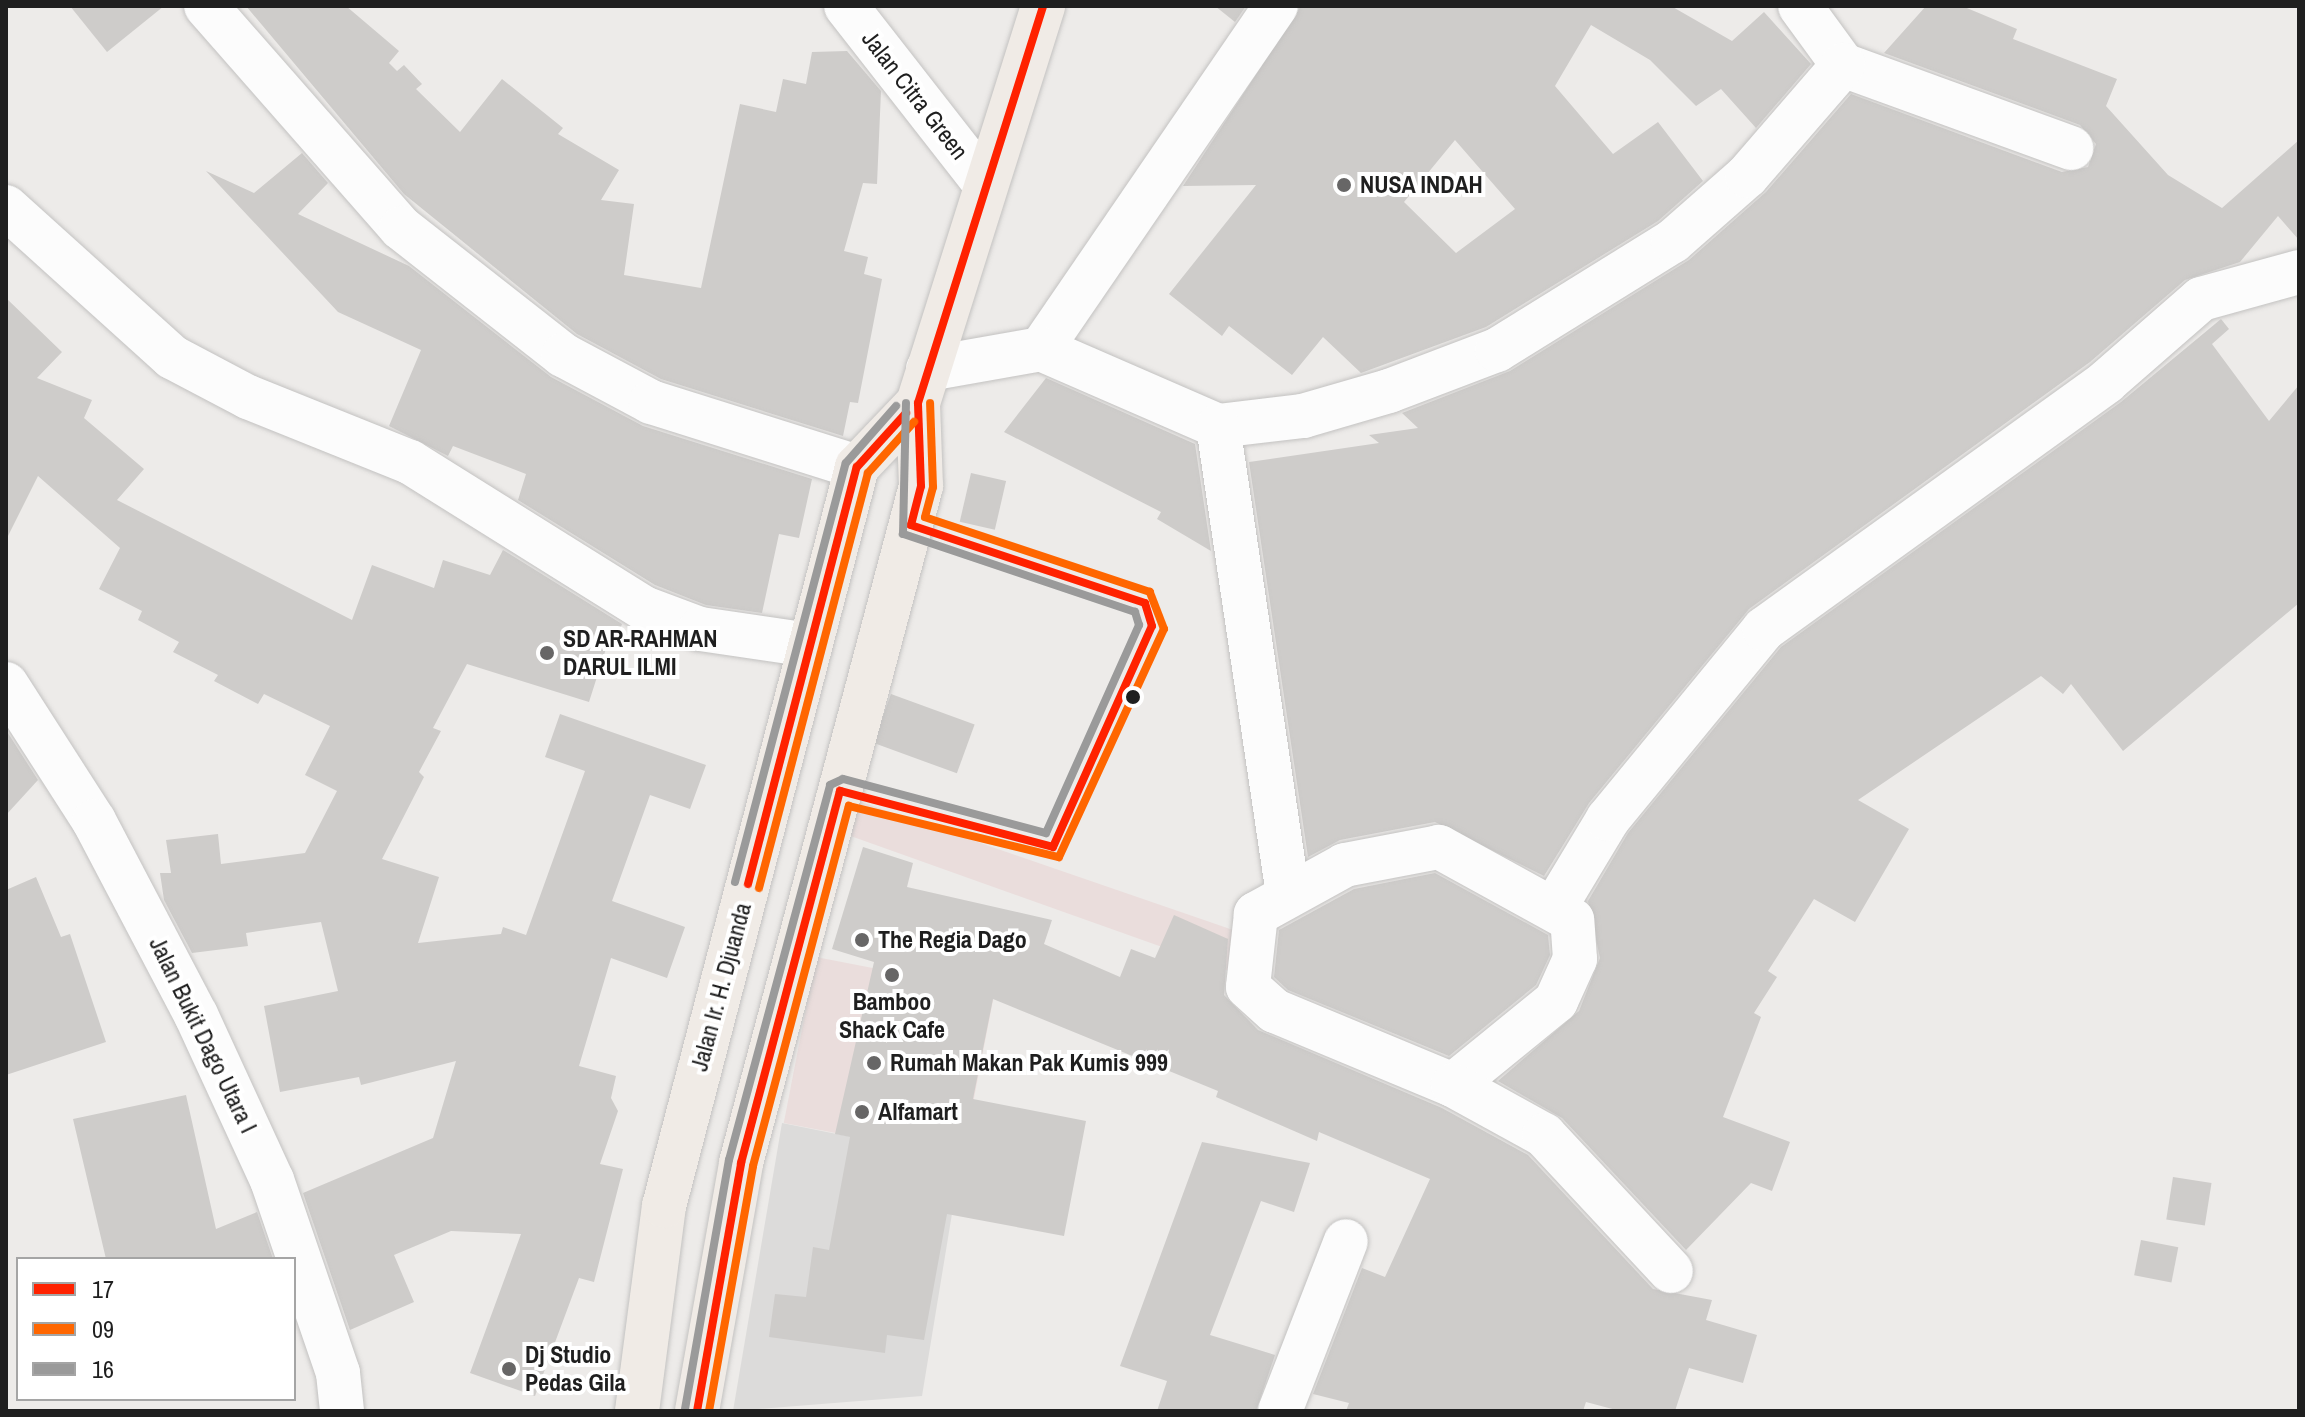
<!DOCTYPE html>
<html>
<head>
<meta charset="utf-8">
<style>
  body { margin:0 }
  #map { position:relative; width:2305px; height:1417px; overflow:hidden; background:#edebe9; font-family:"Archivo Narrow",sans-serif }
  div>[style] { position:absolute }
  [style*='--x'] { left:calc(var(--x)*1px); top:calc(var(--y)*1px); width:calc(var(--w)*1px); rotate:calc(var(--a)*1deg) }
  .residential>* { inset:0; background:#dcdbda }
  .commercial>* { inset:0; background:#eadddc; transform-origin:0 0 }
  .building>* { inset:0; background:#ceccca; transform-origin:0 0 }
  .roads { filter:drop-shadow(0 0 2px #c3c2c1) drop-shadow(0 0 2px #c3c2c1) }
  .minor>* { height:44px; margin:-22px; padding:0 22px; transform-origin:22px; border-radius:22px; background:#fcfcfc }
  .major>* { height:44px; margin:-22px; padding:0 22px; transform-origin:22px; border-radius:22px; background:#f0ebe6 }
  .bus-1>* { height:8px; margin:-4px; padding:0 4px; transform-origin:4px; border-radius:4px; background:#f20 }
  .bus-2>* { height:8px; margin:-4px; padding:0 4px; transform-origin:4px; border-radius:4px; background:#f60 }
  .bus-3>* { height:8px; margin:-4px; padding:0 4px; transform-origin:4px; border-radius:4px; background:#9a9a9a }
  .dots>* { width:22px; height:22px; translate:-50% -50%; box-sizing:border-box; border:4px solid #fff; border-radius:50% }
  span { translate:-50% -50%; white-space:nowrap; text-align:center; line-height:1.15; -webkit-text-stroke:8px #fff; paint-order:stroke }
  .street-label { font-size:24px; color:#1f1f1f }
  .poi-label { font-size:24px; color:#1f1f1f; font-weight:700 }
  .left { translate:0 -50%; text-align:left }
  .frame { position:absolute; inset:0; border:8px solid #1f1f1f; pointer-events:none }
  .legend { position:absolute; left:16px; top:1257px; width:280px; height:144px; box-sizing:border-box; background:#fff; border:2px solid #a5a5a5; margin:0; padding:10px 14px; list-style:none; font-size:24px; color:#1f1f1f }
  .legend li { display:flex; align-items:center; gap:16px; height:40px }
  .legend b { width:40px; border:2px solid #a5a5a5 }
</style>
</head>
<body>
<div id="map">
  <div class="residential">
    <i style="clip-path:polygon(782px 1123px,961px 1159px,922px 1396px,733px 1411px)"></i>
  </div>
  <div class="commercial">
    <i style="clip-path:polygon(847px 797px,1236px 931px,1238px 974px,845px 834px)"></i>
    <i style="left:816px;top:957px;width:182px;height:169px;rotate:11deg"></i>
  </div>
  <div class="building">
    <i style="clip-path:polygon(70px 6px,164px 6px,107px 52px)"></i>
    <i style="clip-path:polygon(246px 6px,346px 6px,399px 51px,389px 63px,397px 71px,404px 65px,422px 84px,416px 89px,460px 132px,502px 79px,563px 128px,558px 134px,619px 170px,601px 200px,634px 204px,624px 275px,701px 288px,740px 104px,776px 112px,783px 79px,806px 84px,812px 52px,847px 51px,881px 91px,877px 184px,863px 183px,844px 251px,868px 257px,864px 274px,882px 279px,858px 403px,850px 402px,843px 436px,661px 379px,577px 334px,404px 194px)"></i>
    <i style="clip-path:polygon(1215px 6px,1246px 6px,1235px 22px)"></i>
    <i style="clip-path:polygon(evenodd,1301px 6px,1671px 6px,1732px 41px,1764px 12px,1811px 64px,1756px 128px,1721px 89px,1696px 106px,1650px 60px,1591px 25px,1555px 86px,1613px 154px,1658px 122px,1703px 181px,1658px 221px,1486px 327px,1361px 373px,1323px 337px,1292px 375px,1229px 326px,1222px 336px,1169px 294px,1256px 185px,1183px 186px,1301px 6px,1455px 140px,1515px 209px,1456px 253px,1404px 202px,1455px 140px)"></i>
    <i style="clip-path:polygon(1926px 6px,1962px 6px,2017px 29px,2013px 39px,2117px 79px,2106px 106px,2168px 175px,2222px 208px,2299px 140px,2299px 240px,2278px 216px,2240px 262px,2185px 280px,2090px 362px,1749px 609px,1589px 803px,1544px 876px,1435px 822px,1340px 840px,1308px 857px,1249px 462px,1379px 443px,1369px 435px,1418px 428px,1402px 413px,1510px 371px,1689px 260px,1766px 192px,1851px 94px,2062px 172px,2088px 167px,2096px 144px,2080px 125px,1884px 53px)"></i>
    <i style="clip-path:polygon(302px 153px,328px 183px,298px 214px,409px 266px,551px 377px,643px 426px,812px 479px,799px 538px,779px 534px,762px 613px,706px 605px,655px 585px,518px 500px,526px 474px,453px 446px,448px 456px,389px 426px,421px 350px,338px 312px,206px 171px,254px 193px)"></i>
    <i style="clip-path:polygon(6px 298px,62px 352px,37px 378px,92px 400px,84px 418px,144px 469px,117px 500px,352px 620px,372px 565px,434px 588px,443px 560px,490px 575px,503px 550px,622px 624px,618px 636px,611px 633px,589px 702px,467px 664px,433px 728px,441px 731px,419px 772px,424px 777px,382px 859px,439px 877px,418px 943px,501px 934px,503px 927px,526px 935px,585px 771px,545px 757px,560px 714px,706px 765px,690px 809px,650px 795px,612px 901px,685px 927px,667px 978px,611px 958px,579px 1066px,616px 1076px,611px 1098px,618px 1111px,600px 1164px,623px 1169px,594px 1282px,579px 1278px,535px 1396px,470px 1373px,521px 1234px,451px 1231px,394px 1255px,414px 1302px,350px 1330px,303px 1193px,433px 1138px,456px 1061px,361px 1085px,359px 1077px,280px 1092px,264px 1006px,338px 991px,321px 922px,246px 933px,248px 946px,192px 953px,164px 900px,160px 873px,171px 873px,166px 840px,218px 834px,221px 864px,305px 853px,337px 791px,305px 775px,330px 726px,264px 694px,258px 704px,214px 681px,218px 675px,173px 652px,179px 642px,138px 620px,142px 611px,99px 589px,120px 548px,38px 476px,6px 540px)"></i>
    <i style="clip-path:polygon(2221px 319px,2229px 329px,2212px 344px,2269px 421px,2299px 385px,2299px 603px,2123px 751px,2071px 684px,2063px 694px,2041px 676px,1858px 800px,1909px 829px,1855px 922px,1814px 899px,1768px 971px,1777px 977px,1754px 1013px,1761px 1017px,1723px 1117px,1790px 1142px,1772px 1191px,1751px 1183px,1686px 1250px,1562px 1118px,1498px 1081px,1579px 1011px,1600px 958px,1588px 901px,1628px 833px,1781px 647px,2121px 402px)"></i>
    <i style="clip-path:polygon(1046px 378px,1195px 444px,1211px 551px,1157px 519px,1161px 512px,1004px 432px)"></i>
    <i style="left:971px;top:473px;width:36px;height:50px;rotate:13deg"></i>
    <i style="left:891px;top:694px;width:89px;height:52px;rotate:20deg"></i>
    <i style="clip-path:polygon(6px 730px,38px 780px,6px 815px)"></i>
    <i style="clip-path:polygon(863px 847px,913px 863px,907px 887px,1052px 920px,1044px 944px,1120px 977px,1131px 949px,1155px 958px,1174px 915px,1228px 939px,1224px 995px,1258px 1030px,1442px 1108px,1528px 1155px,1653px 1289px,1712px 1300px,1706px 1320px,1757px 1335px,1743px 1383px,1689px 1368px,1675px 1411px,1620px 1411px,1586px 1402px,1583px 1411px,1346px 1411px,1349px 1403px,1313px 1394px,1362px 1268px,1385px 1277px,1430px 1179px,1319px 1132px,1317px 1141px,1216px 1097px,1218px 1091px,993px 999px,973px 1099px,1086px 1121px,1064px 1236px,947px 1214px,924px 1340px,887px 1335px,885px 1353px,769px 1337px,775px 1294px,806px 1297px,813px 1247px,829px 1250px,850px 1137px,835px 1134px,874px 962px,832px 949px)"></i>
    <i style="clip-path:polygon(1435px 873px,1548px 935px,1550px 955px,1536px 985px,1449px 1056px,1288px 990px,1274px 977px,1279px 930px,1354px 889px)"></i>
    <i style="clip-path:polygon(36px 877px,61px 937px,70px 934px,106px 1042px,6px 1075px,6px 890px)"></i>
    <i style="clip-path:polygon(186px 1095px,216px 1229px,257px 1212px,273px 1259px,106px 1259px,73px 1119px)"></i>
    <i style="clip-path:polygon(1202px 1142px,1310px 1163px,1294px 1212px,1261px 1201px,1210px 1335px,1275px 1355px,1256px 1411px,1157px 1411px,1167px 1381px,1120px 1366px)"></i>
    <i style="left:2173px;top:1177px;width:39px;height:43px;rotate:9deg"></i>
    <i style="left:2141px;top:1240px;width:38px;height:36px;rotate:11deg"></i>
  </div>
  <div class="roads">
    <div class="minor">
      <i style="--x:206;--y:6;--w:295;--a:48.7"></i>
      <i style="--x:401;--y:228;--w:206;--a:38.1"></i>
      <i style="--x:563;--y:355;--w:100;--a:28.1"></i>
      <i style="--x:651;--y:402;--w:216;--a:17.5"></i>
      <i style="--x:846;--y:6;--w:226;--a:52"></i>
      <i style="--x:1800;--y:6;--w:73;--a:53.9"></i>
      <i style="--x:1843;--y:65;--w:243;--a:20"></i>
      <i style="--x:6;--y:207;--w:224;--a:42.1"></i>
      <i style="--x:172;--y:357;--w:86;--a:27.8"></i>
      <i style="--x:248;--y:397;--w:175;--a:21.9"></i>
      <i style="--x:410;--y:462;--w:276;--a:32"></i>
      <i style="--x:644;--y:608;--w:60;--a:20.6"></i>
      <i style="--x:700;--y:629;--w:111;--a:8.3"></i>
      <i style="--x:1041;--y:349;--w:416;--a:-55.6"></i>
      <i style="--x:928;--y:369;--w:115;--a:-10"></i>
      <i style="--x:1041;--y:349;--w:193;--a:23.5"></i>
      <i style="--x:1218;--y:426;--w:86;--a:-6.7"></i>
      <i style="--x:1303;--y:416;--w:90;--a:-16.2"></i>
      <i style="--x:1389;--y:391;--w:116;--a:-20.8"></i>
      <i style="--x:1497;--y:350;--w:207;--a:-31.8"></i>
      <i style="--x:1673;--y:241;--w:98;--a:-41.3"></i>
      <i style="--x:1747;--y:176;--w:147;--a:-49.1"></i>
      <i style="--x:1218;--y:426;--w:471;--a:81.5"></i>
      <i style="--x:6;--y:684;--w:163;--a:57.3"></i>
      <i style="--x:94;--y:821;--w:219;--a:62.3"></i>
      <i style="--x:196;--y:1015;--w:182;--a:65.3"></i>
      <i style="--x:272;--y:1180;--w:204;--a:71.1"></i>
      <i style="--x:338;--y:1373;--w:38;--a:84"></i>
      <i style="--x:1555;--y:907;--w:103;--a:-58.9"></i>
      <i style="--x:1608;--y:819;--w:246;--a:-50.6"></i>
      <i style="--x:1764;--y:629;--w:422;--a:-35.8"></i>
      <i style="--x:2106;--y:382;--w:126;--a:-41.1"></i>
      <i style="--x:2201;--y:299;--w:102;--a:-15.4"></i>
      <i style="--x:1453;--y:1085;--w:133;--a:-39.2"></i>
      <i style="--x:1556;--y:1001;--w:46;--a:-65.7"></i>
      <i style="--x:1575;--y:959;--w:39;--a:-94"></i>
      <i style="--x:1572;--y:920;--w:152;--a:-151.2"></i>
      <i style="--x:1439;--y:847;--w:96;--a:169.2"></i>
      <i style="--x:1345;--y:865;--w:102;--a:151.2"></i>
      <i style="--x:1256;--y:914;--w:73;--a:96.3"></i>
      <i style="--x:1248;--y:987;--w:36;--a:42"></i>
      <i style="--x:1275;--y:1011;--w:193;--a:22.6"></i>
      <i style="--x:1453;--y:1085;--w:104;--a:28.8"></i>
      <i style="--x:1544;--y:1135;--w:186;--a:47"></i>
      <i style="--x:1280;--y:1411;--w:182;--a:-68.8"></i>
    </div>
    <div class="major">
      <i style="--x:637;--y:1411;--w:207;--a:-82.5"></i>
      <i style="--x:664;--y:1206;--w:764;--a:-75.36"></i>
      <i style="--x:857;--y:467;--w:88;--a:-46.4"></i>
      <i style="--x:697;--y:1411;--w:252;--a:-79.9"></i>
      <i style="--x:741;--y:1163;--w:701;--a:-75.11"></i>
      <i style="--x:921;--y:486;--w:83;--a:-92.1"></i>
      <i style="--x:918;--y:403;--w:416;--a:-72.5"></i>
    </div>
  </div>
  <div class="bus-1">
    <i style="--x:748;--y:884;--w:431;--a:-75.4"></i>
    <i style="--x:857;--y:467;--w:73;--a:-47.8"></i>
    <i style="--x:697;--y:1411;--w:252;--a:-79.9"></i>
    <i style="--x:741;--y:1163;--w:385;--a:-75.1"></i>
    <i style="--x:840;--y:791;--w:220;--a:14.7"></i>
    <i style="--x:1053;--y:847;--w:242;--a:-65.9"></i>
    <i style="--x:1152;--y:626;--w:24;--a:-107"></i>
    <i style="--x:1145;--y:603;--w:247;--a:-161.6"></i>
    <i style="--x:911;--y:525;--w:40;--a:-75.6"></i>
    <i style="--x:921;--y:486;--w:83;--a:-92.1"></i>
    <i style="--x:918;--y:403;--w:416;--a:-72.5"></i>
  </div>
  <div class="bus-2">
    <i style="--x:759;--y:888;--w:429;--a:-75.3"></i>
    <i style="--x:868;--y:473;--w:69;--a:-48"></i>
    <i style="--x:709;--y:1411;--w:249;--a:-79.8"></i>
    <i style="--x:753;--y:1166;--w:373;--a:-75.1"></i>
    <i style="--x:849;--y:806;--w:216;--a:13.7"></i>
    <i style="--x:1059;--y:857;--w:251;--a:-65.3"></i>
    <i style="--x:1164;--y:629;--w:40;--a:-111"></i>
    <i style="--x:1150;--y:592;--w:237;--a:-161.6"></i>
    <i style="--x:925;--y:517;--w:31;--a:-75"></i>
    <i style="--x:933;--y:487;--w:84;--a:-92"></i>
  </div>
  <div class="bus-3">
    <i style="--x:735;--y:882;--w:433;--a:-75.2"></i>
    <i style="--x:846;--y:463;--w:76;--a:-48.7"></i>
    <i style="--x:685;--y:1409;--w:253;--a:-80"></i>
    <i style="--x:729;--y:1160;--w:388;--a:-74.9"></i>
    <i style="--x:830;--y:785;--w:14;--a:-25"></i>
    <i style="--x:843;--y:779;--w:210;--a:14.9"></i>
    <i style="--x:1046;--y:833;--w:228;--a:-65.9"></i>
    <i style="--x:1139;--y:625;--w:14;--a:-107"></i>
    <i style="--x:1135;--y:612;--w:245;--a:-161.4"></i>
    <i style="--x:903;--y:534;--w:131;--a:-88.7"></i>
  </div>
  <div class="dots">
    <i style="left:1344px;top:185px;background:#676666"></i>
    <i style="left:547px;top:653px;background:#676666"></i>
    <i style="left:1133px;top:697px;background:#1f1f1f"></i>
    <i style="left:862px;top:940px;background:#676666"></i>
    <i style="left:892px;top:975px;background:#676666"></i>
    <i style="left:874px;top:1063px;background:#676666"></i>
    <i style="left:862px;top:1112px;background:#676666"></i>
    <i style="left:509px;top:1369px;background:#676666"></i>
  </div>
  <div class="street-label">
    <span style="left:915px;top:95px;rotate:52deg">Jalan Citra Green</span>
    <span style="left:721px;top:987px;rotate:-75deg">Jalan Ir. H. Djuanda</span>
    <span style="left:203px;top:1035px;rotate:64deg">Jalan Bukit Dago Utara I</span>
  </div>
  <div class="poi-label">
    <span class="left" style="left:1360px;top:185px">NUSA INDAH</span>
    <span class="left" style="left:563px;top:653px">SD AR-RAHMAN<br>DARUL ILMI</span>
    <span class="left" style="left:878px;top:940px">The Regia Dago</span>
    <span style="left:892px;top:1016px">Bamboo<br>Shack Cafe</span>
    <span class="left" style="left:890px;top:1063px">Rumah Makan Pak Kumis 999</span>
    <span class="left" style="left:878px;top:1112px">Alfamart</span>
    <span class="left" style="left:525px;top:1369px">Dj Studio<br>Pedas Gila</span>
  </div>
  <div class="frame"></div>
  <ul class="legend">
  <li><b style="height:10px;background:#f20"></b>17</li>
  <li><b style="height:10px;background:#f60"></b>09</li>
  <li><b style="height:10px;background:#9a9a9a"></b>16</li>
  </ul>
</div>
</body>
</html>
